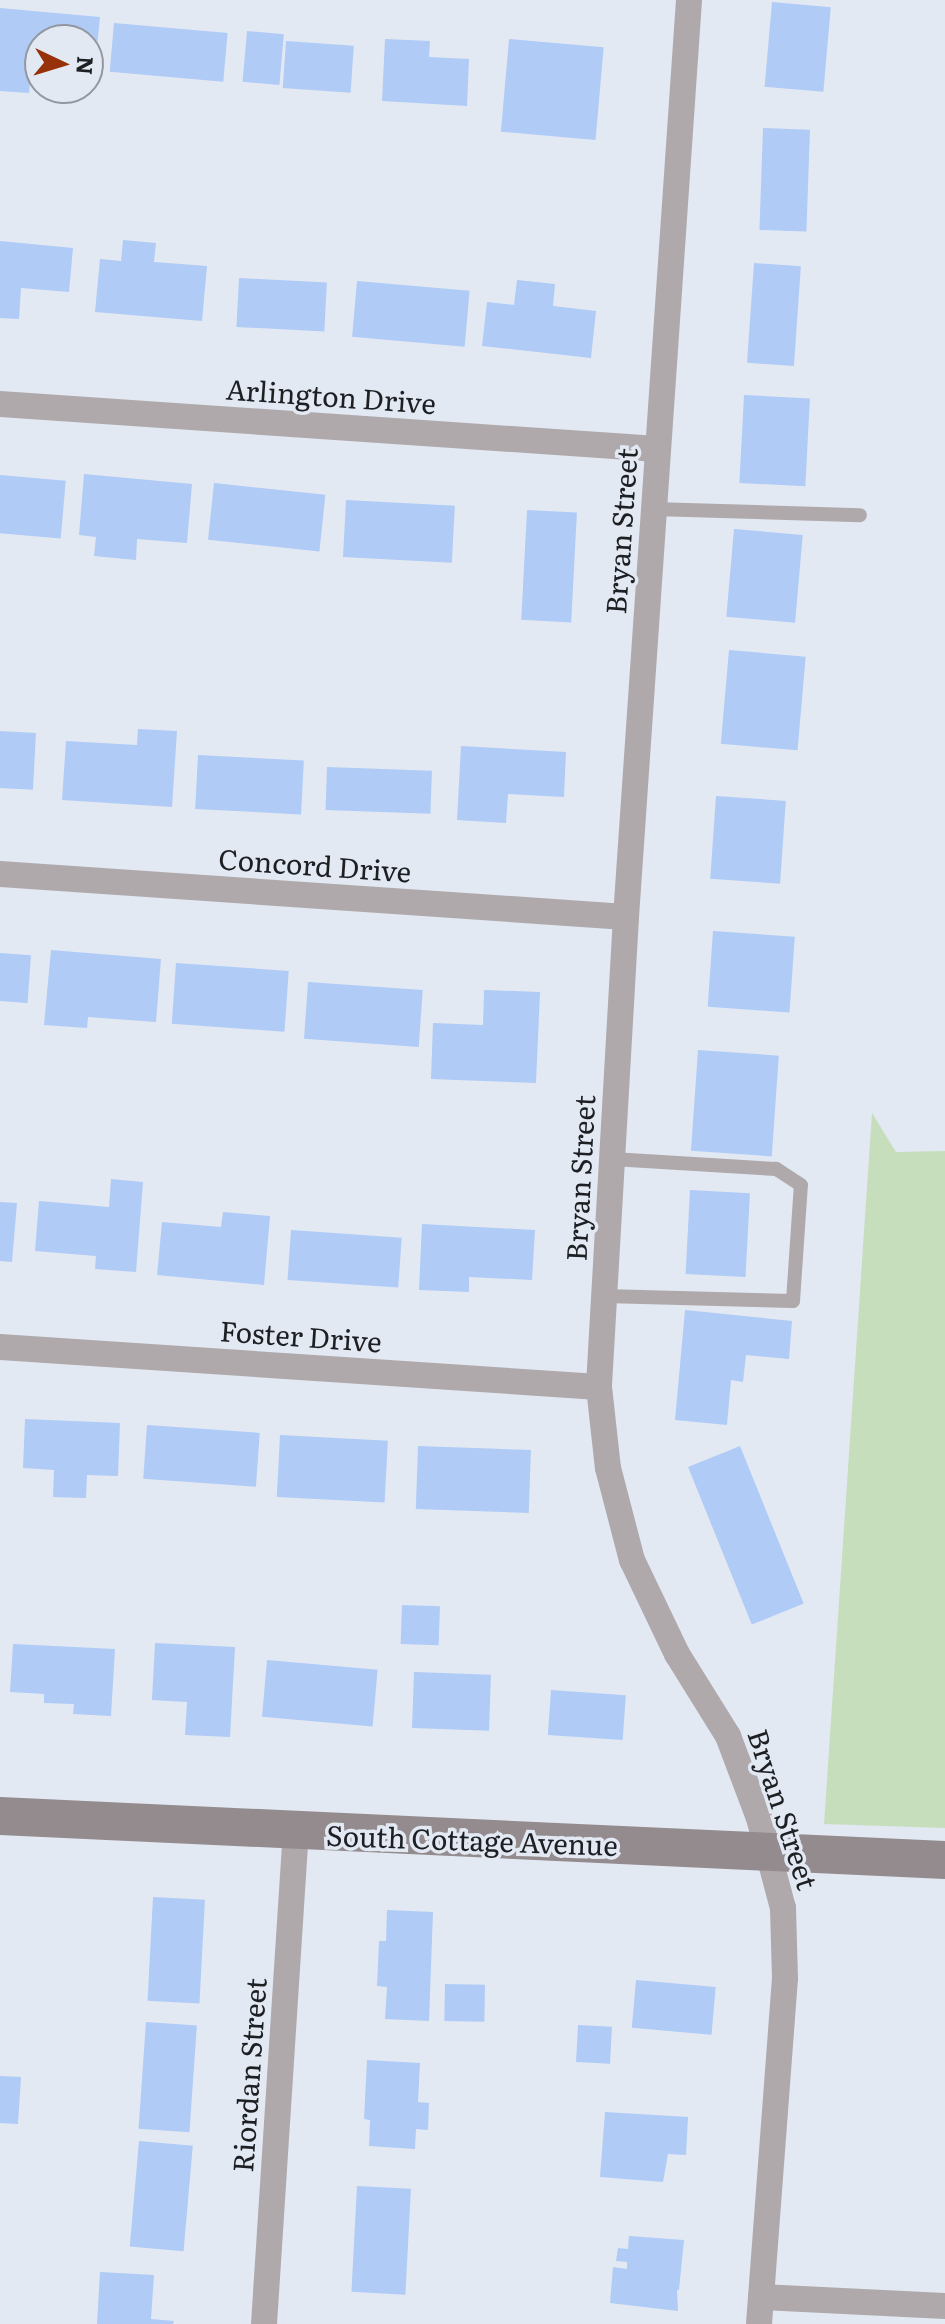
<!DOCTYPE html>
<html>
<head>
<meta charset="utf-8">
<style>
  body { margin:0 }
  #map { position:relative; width:945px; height:2324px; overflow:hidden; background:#e2e9f3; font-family:Literata,serif }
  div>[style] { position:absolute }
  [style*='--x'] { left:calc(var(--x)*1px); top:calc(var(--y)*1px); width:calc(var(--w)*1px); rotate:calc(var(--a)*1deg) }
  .green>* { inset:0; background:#c6debc }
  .building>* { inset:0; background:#b0cbf6; transform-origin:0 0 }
  .lane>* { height:14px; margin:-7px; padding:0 7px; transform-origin:7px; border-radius:7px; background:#afa9ab }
  .street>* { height:26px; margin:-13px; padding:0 13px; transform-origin:13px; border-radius:13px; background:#afa9ab }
  .secondary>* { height:38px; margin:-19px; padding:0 19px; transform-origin:19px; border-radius:19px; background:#938b8d }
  span { translate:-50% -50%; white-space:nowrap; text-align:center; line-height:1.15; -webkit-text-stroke:7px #e2e9f3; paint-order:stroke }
  .street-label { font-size:28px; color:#1d1f23 }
  .north { position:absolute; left:24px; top:24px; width:80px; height:80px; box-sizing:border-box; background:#e2e9f3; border:2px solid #9398a0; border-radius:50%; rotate:94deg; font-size:22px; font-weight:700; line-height:32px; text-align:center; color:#1d1f23 }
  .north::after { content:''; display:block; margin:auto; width:28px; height:36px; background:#973109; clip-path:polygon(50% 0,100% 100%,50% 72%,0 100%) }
</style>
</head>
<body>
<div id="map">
  <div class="green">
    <i style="clip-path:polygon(872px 1113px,896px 1152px,945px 1151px,945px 1828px,824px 1824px)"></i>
  </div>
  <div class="building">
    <i style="left:772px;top:2px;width:59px;height:85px;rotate:5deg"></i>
    <i style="clip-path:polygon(0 8px,100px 17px,94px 78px,88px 78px,88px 40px,40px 40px,40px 74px,31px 73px,29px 93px,0 91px)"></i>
    <i style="left:114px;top:23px;width:114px;height:49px;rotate:5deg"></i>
    <i style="left:247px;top:31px;width:37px;height:51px;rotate:5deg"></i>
    <i style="clip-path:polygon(385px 39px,430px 41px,429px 57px,469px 59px,467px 106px,382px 101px)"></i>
    <i style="left:509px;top:39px;width:95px;height:93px;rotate:5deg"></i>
    <i style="left:286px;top:41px;width:68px;height:47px;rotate:4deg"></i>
    <i style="left:763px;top:128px;width:47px;height:102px;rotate:2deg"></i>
    <i style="clip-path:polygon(123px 240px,156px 243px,154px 262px,207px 266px,202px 321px,95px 312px,100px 259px,121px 261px)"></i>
    <i style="clip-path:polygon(0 241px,73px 248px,69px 292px,21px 288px,19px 319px,0 318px)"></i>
    <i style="left:754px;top:263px;width:47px;height:100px;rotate:4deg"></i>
    <i style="left:239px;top:278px;width:88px;height:49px;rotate:3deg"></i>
    <i style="clip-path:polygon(517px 280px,555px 284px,553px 306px,596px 311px,591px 358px,482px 346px,487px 302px,514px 305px)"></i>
    <i style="left:357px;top:281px;width:113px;height:56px;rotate:5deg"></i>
    <i style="left:744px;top:395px;width:66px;height:88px;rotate:3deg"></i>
    <i style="clip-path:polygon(84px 474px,192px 484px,187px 543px,137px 539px,136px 560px,94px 556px,96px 537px,79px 535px)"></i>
    <i style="left:0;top:475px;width:66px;height:58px;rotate:5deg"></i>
    <i style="left:214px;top:483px;width:112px;height:57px;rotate:6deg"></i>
    <i style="left:346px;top:500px;width:109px;height:57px;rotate:3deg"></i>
    <i style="left:527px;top:510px;width:50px;height:110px;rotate:3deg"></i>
    <i style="left:734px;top:529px;width:69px;height:88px;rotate:5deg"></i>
    <i style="left:729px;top:650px;width:77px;height:94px;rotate:5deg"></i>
    <i style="clip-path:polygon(138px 729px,177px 731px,172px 807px,62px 800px,66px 741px,137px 745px)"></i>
    <i style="left:0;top:731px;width:36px;height:57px;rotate:3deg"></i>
    <i style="clip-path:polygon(461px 746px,566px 752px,564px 797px,508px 794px,506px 823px,457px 820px)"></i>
    <i style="left:198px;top:755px;width:106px;height:54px;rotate:3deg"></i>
    <i style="left:327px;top:767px;width:105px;height:43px;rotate:2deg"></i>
    <i style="left:716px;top:796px;width:70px;height:83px;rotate:4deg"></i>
    <i style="left:713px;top:931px;width:82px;height:76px;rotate:4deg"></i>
    <i style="clip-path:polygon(51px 950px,161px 959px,156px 1022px,88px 1017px,87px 1028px,44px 1025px)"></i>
    <i style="left:0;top:953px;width:31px;height:48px;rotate:4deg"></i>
    <i style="left:176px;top:963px;width:113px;height:61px;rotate:4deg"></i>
    <i style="left:308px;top:982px;width:115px;height:57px;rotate:4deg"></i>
    <i style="clip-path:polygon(484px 990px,540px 992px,536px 1083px,431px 1079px,433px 1023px,483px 1025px)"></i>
    <i style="left:698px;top:1050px;width:81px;height:101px;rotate:4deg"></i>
    <i style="clip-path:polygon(111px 1179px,143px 1182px,136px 1272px,95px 1269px,96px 1256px,35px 1251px,39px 1201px,109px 1207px)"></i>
    <i style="left:690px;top:1190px;width:60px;height:84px;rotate:3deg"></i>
    <i style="clip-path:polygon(0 1202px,17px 1203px,12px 1262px,0 1261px)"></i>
    <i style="clip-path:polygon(223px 1212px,270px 1216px,264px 1285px,157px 1275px,162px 1222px,221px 1227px)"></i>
    <i style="clip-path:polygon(422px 1224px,535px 1230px,532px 1280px,469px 1277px,469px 1292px,419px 1290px)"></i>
    <i style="left:291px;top:1230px;width:111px;height:50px;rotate:4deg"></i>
    <i style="clip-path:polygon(685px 1310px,792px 1321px,789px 1359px,746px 1355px,743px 1382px,731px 1380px,727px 1425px,675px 1420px)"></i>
    <i style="clip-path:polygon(25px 1419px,120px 1423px,118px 1476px,87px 1475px,86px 1498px,53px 1497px,54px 1470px,23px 1468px)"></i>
    <i style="left:147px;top:1425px;width:113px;height:54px;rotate:4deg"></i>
    <i style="left:280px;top:1435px;width:108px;height:62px;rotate:3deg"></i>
    <i style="left:418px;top:1446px;width:113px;height:63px;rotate:2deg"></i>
    <i style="left:740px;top:1446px;width:170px;height:56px;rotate:68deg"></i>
    <i style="left:402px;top:1605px;width:38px;height:39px;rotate:2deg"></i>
    <i style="clip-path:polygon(155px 1643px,235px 1647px,230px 1737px,185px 1735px,187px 1702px,152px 1700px)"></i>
    <i style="clip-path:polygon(13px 1644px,115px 1649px,111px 1716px,73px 1714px,74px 1704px,44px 1703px,44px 1694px,10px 1692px)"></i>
    <i style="left:267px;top:1660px;width:111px;height:57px;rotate:5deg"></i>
    <i style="left:414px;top:1672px;width:77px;height:56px;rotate:2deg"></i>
    <i style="left:551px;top:1690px;width:75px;height:45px;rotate:4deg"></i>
    <i style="left:153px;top:1897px;width:52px;height:104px;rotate:3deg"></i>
    <i style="clip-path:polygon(387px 1910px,433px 1912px,429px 2021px,385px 2019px,387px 1987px,377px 1986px,379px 1941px,386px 1941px)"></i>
    <i style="left:636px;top:1980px;width:80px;height:48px;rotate:5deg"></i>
    <i style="left:445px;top:1984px;width:40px;height:37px;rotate:1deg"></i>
    <i style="left:146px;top:2022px;width:51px;height:107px;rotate:4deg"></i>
    <i style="left:578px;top:2025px;width:34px;height:37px;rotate:3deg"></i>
    <i style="clip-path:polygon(367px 2060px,420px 2063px,418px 2102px,429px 2103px,428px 2130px,416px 2129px,415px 2149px,369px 2146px,370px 2120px,364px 2119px)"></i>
    <i style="clip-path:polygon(0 2076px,21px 2077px,18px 2124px,0 2123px)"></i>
    <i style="clip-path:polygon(605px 2112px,688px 2117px,686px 2155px,668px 2154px,663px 2182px,600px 2177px)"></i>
    <i style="left:139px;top:2141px;width:54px;height:106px;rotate:5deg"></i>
    <i style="left:357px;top:2186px;width:54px;height:106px;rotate:3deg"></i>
    <i style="clip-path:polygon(629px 2236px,684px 2240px,679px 2290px,677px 2290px,678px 2311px,610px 2303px,613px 2267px,627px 2269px,627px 2262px,616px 2261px,618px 2248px,628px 2249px)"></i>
    <i style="clip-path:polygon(100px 2272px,154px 2275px,151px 2319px,174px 2321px,173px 2324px,97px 2324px)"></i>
  </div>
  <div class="lane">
    <i style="--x:653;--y:509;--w:207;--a:1.7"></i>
    <i style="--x:604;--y:1296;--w:189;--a:1.5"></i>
    <i style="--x:793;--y:1301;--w:116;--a:-86.1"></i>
    <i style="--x:801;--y:1185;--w:30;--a:-147"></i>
    <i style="--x:776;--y:1169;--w:164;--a:-176.5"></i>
  </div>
  <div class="street">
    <i style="--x:689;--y:0;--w:919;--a:93.93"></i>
    <i style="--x:626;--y:917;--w:471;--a:93.3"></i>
    <i style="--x:599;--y:1387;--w:81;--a:83.7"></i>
    <i style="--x:608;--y:1468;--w:95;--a:75.4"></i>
    <i style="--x:632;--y:1560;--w:104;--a:64.4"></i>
    <i style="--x:677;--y:1654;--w:97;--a:58.1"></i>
    <i style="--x:728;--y:1736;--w:88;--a:69.3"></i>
    <i style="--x:759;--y:1818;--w:93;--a:75.1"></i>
    <i style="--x:783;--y:1908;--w:70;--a:88.4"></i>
    <i style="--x:785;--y:1978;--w:347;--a:94.3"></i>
    <i style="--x:0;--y:404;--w:659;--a:3.92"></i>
    <i style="--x:0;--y:874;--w:627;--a:3.93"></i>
    <i style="--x:0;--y:1347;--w:600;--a:3.82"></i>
    <i style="--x:761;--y:2297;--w:184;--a:2.8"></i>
    <i style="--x:264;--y:2324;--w:494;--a:-86.3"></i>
  </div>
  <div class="secondary">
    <i style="--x:0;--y:1816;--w:946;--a:2.67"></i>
  </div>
  <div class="street-label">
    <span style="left:331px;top:395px;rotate:4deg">Arlington Drive</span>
    <span style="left:620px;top:531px;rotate:-86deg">Bryan Street</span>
    <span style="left:315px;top:864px;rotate:4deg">Concord Drive</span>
    <span style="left:579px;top:1178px;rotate:-87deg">Bryan Street</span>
    <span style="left:301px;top:1335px;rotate:4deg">Foster Drive</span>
    <span style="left:784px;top:1809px;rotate:72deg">Bryan Street</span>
    <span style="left:472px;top:1839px;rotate:2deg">South Cottage Avenue</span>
    <span style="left:248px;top:2075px;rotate:-86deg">Riordan Street</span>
  </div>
  <div class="north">N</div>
</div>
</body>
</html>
